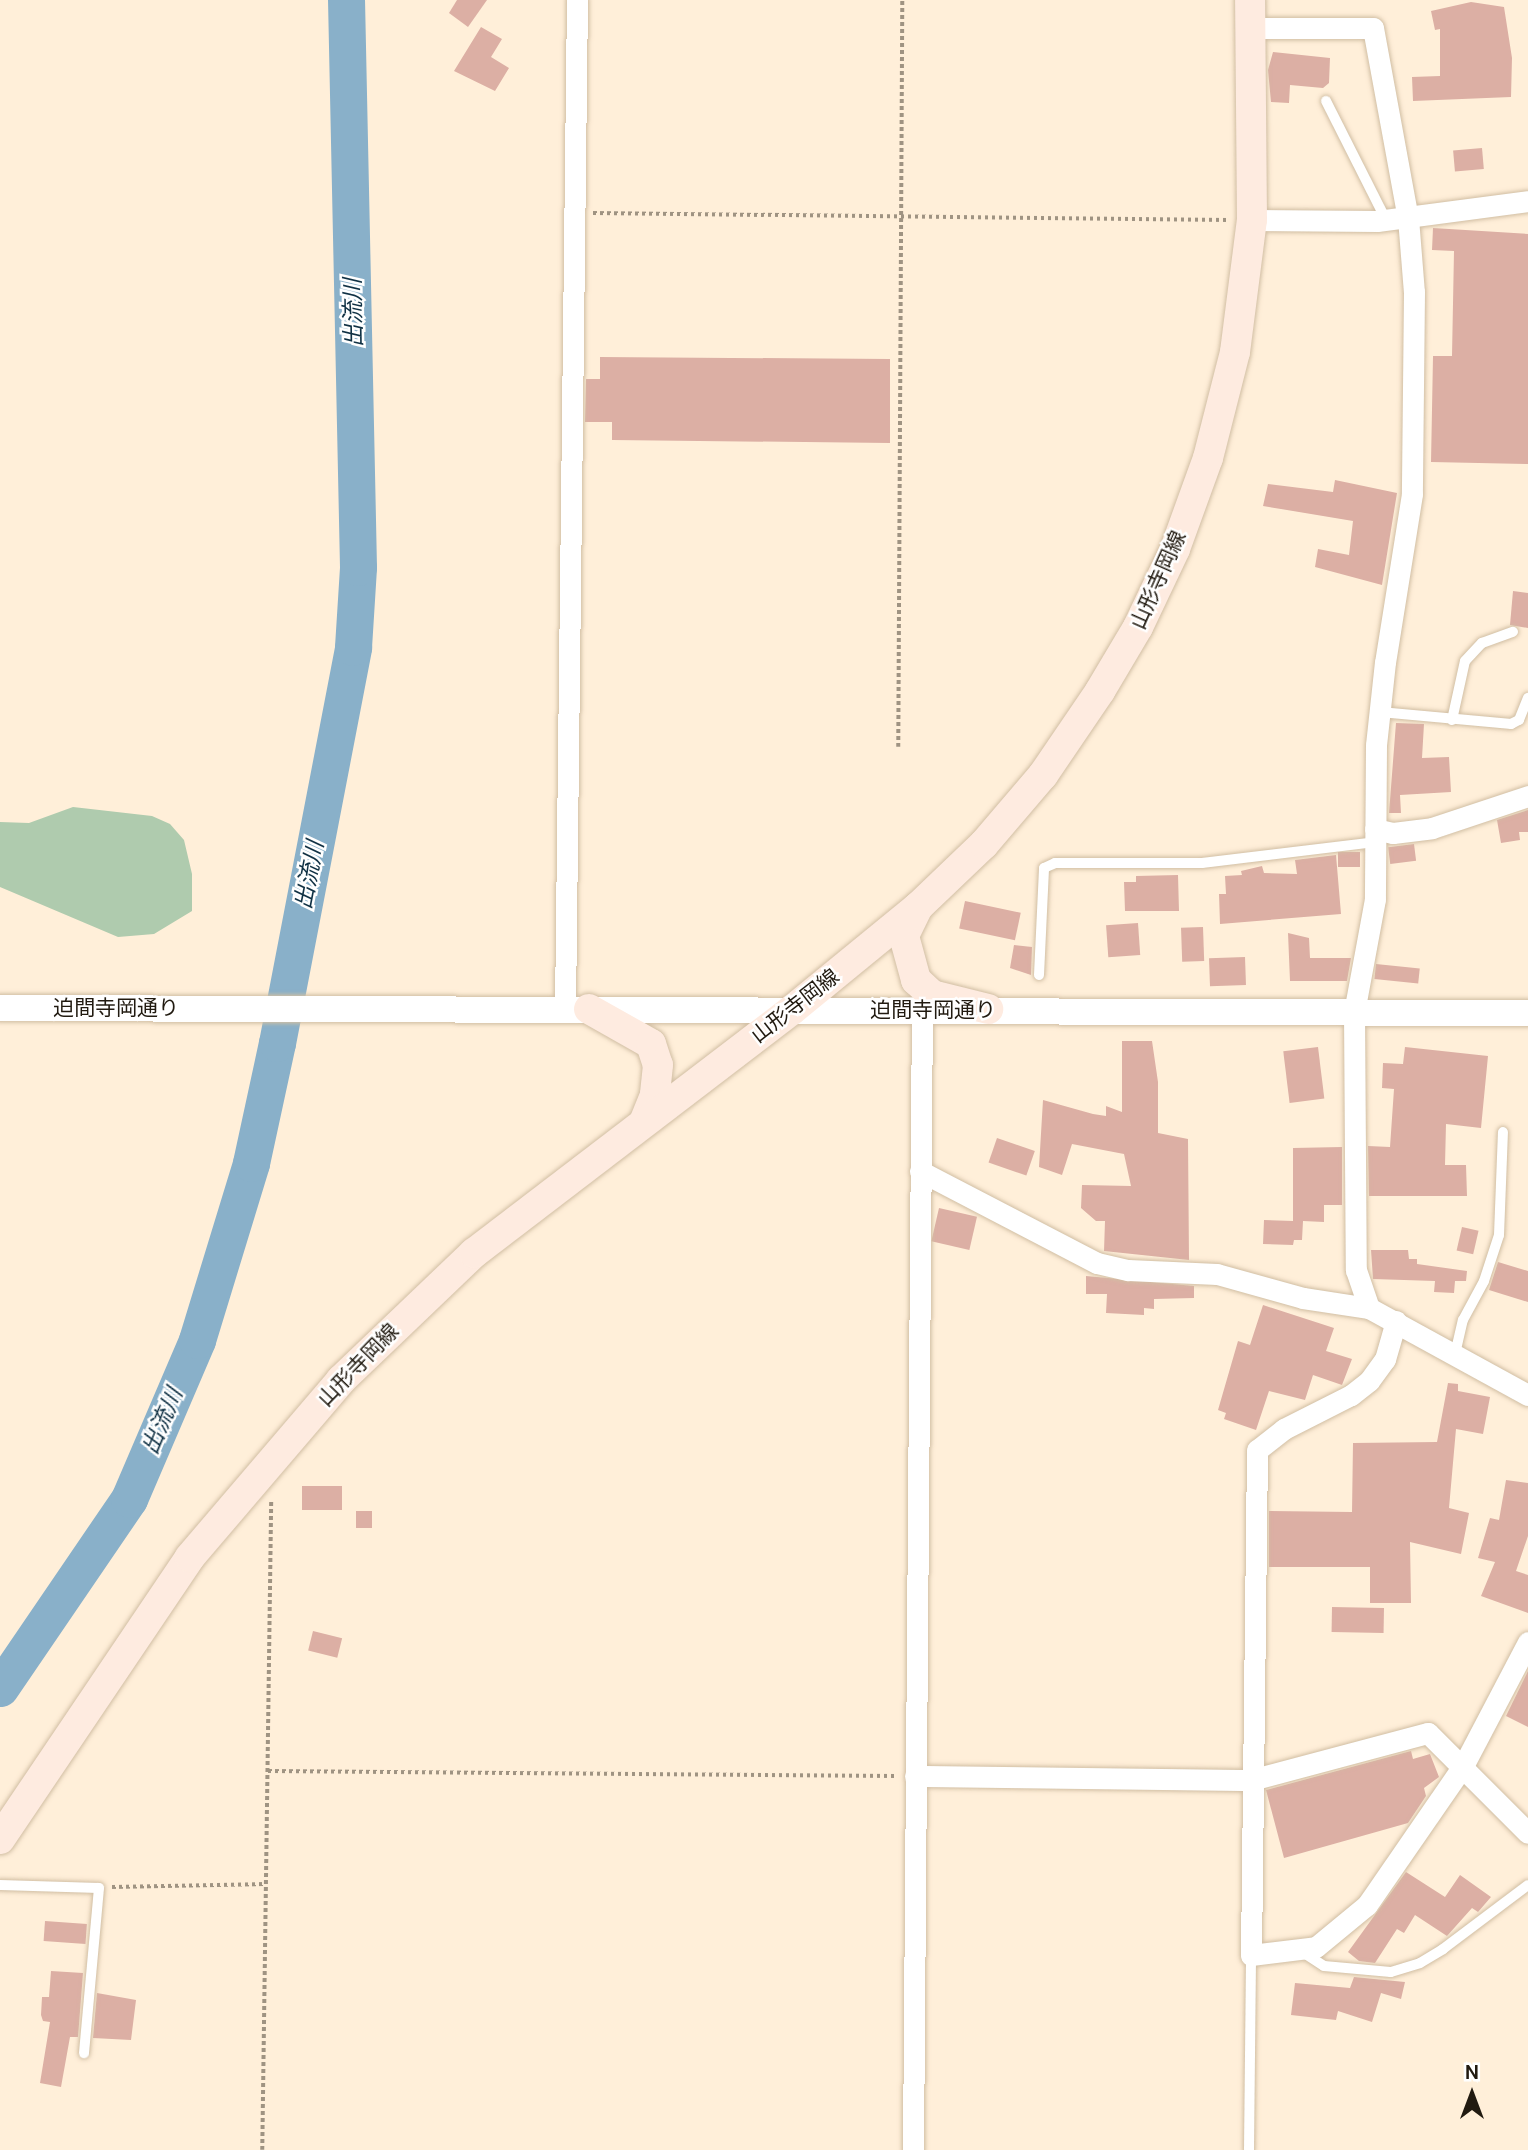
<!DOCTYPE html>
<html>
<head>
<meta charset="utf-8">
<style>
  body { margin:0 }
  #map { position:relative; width:1528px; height:2150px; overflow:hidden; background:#ffefd9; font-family:"DM Sans","Noto Sans JP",sans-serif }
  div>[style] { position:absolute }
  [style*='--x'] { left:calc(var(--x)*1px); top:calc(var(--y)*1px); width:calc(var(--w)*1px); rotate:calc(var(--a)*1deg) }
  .green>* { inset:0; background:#afcbae }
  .river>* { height:37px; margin:-18.5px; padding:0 18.5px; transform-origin:18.5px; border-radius:18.5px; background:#89b0c9 }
  .building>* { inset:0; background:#dcafa4; transform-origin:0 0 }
  .path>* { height:3.5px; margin-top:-1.75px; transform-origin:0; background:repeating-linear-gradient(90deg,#9f9382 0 3.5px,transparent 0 7px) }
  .roads { filter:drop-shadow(0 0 2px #d1bea3) drop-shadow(0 0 2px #d1bea3) }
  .service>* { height:10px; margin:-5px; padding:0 5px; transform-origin:5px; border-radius:5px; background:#fff }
  .minor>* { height:21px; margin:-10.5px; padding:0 10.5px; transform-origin:10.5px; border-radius:10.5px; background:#fff }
  .tertiary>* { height:26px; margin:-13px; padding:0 13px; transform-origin:13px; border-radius:13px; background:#fff }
  .secondary>* { height:30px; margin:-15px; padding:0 15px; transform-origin:15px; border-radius:15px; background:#feebe0 }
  span { translate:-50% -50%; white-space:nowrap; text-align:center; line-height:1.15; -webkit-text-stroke:5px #fff; paint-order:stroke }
  .street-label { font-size:21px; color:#211a10 }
  .water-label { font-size:23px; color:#103144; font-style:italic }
  .north { position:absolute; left:1437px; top:2059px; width:70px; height:70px; -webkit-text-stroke:5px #fff; paint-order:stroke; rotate:0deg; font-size:19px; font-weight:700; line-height:28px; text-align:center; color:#211a10 }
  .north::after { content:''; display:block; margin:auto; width:24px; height:32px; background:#211a10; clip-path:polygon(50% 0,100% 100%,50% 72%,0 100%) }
</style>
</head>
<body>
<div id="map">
  <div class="green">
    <i style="clip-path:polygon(73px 807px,152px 816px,170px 824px,184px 840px,192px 874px,192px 911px,154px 934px,118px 937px,0 887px,0 822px,29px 823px)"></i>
  </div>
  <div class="river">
    <i style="--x:0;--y:1688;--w:229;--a:-55.7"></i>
    <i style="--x:129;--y:1499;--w:173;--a:-66.8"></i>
    <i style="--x:197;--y:1340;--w:185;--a:-73"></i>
    <i style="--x:251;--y:1163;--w:123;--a:-77.8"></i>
    <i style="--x:277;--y:1043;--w:403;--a:-79.1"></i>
    <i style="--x:353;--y:647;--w:80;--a:-86.4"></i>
    <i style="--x:358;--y:567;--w:567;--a:-91.21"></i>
  </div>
  <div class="building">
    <i style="clip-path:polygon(457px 0,487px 0,468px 27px,449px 13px)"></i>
    <i style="clip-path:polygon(1471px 2px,1504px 7px,1512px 58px,1511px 97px,1413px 101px,1412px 77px,1440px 76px,1440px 29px,1435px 30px,1431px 11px)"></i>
    <i style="clip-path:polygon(481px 27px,502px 39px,491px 57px,509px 68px,495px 91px,454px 71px)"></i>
    <i style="clip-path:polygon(1273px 52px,1330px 58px,1329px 83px,1323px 88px,1290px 85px,1289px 103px,1271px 102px,1268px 70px)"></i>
    <i style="left:1482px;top:148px;width:21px;height:29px;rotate:85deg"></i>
    <i style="clip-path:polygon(1433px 228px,1528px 234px,1528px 464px,1431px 462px,1433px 356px,1452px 356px,1454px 251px,1432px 250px)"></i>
    <i style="clip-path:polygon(600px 357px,890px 359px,890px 443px,612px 440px,612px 422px,585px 422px,586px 379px,600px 379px)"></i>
    <i style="clip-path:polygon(1335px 480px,1397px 493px,1382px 585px,1315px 567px,1318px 549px,1349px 555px,1353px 521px,1263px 506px,1268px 484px,1333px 492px)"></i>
    <i style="clip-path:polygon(1513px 591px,1528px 593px,1528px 628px,1510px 625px)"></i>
    <i style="clip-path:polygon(1396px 723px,1424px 724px,1422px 758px,1449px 757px,1451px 792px,1400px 795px,1401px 813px,1389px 813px)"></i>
    <i style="clip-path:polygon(1528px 810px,1528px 832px,1519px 832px,1520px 840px,1501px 843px,1497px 820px)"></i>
    <i style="left:1414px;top:844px;width:17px;height:26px;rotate:83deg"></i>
    <i style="left:1360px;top:852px;width:15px;height:22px;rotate:90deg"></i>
    <i style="clip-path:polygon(1336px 855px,1341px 914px,1220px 924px,1219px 894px,1226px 894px,1225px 876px,1242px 875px,1241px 871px,1262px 866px,1264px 873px,1297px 874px,1295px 860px)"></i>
    <i style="clip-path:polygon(1178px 875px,1179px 911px,1125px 911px,1124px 882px,1136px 882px,1136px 876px)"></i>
    <i style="left:965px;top:901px;width:57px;height:28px;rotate:12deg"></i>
    <i style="left:1138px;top:923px;width:32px;height:32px;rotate:86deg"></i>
    <i style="left:1203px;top:927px;width:34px;height:22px;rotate:88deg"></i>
    <i style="clip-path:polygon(1288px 933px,1309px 938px,1310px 958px,1351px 958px,1347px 981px,1290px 981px)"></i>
    <i style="clip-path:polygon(1014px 945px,1032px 947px,1031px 975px,1010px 968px)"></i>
    <i style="left:1245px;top:957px;width:28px;height:36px;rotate:88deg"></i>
    <i style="left:1376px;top:964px;width:44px;height:15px;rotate:6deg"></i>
    <i style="clip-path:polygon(1122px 1041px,1152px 1041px,1158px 1082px,1158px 1133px,1188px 1139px,1189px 1260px,1104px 1251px,1105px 1221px,1096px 1221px,1081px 1208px,1082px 1185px,1131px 1186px,1124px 1154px,1072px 1144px,1062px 1175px,1039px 1167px,1043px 1100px,1093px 1114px,1106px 1116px,1106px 1106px,1122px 1112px)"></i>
    <i style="left:1318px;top:1047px;width:52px;height:35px;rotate:83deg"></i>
    <i style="clip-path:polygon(1405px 1047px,1488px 1056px,1481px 1128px,1446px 1124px,1445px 1165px,1466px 1165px,1467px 1196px,1369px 1196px,1368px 1146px,1390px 1147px,1394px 1089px,1382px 1088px,1383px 1063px,1403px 1064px)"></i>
    <i style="left:997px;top:1138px;width:40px;height:26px;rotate:19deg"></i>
    <i style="clip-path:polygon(1342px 1147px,1342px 1205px,1324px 1205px,1324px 1222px,1303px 1221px,1302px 1240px,1294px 1240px,1293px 1245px,1263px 1244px,1264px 1220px,1293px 1221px,1293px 1148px)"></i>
    <i style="left:939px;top:1208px;width:39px;height:34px;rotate:13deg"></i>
    <i style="left:1462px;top:1227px;width:17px;height:24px;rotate:13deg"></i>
    <i style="clip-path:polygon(1371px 1250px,1408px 1250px,1409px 1259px,1417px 1259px,1417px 1264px,1467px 1271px,1466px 1281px,1455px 1281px,1454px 1293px,1434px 1292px,1435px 1281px,1373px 1279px)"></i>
    <i style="clip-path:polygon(1498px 1262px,1528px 1271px,1528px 1302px,1489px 1290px)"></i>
    <i style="clip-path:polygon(1086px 1276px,1194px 1286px,1194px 1298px,1154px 1299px,1154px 1309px,1144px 1308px,1144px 1315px,1106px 1313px,1107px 1294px,1086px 1294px)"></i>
    <i style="clip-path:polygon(1263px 1305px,1334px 1328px,1326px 1351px,1352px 1359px,1342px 1385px,1313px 1375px,1305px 1400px,1269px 1391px,1256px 1430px,1224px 1419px,1226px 1413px,1218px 1410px,1238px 1341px,1250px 1345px)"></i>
    <i style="clip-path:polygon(1448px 1383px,1458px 1384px,1458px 1391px,1490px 1397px,1483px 1434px,1456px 1429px,1449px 1508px,1469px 1513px,1461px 1554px,1410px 1542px,1411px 1603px,1370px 1603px,1370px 1567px,1269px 1567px,1269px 1511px,1352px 1512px,1353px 1443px,1437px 1442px)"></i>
    <i style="clip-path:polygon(1506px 1480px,1528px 1483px,1528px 1536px,1516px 1571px,1528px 1575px,1528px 1613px,1481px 1596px,1495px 1562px,1478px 1558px,1490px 1518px,1499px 1520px)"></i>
    <i style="left:342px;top:1486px;width:24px;height:40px;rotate:90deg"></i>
    <i style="left:356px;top:1511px;width:16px;height:17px"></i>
    <i style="left:1332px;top:1607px;width:52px;height:25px;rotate:1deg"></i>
    <i style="left:313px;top:1631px;width:30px;height:20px;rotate:14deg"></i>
    <i style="clip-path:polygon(1528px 1671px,1528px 1727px,1506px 1716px)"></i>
    <i style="clip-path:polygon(1411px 1751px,1413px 1759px,1430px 1754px,1439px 1777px,1424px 1788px,1426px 1796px,1408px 1823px,1284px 1858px,1266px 1790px)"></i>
    <i style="clip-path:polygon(1406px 1872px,1445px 1897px,1460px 1875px,1491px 1897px,1478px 1912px,1472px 1908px,1447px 1936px,1415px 1915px,1404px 1933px,1397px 1929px,1375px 1963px,1359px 1961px,1348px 1952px)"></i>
    <i style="left:45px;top:1921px;width:42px;height:20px;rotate:4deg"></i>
    <i style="clip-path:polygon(51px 1971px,83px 1973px,78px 2037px,70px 2037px,61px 2087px,40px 2083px,50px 2022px,43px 2021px,41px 2015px,42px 1997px,49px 1997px)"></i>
    <i style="clip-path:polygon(1354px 1977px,1405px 1982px,1401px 1999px,1381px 1993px,1372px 2022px,1338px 2011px,1336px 2020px,1291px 2015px,1295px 1983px,1350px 1988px)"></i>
    <i style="clip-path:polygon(97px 1993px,136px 2000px,131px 2040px,93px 2038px)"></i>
  </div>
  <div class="path">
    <i style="--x:593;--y:213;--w:636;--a:0.63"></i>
    <i style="--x:898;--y:747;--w:747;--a:-89.69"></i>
    <i style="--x:268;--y:1771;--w:628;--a:0.46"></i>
    <i style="--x:112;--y:1887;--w:152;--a:-1.1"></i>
    <i style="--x:262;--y:2150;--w:649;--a:-89.21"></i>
  </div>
  <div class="roads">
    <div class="service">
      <i style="--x:1326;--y:101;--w:133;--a:63.2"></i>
      <i style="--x:1380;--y:712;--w:132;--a:5.2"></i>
      <i style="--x:1511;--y:724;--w:9;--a:-27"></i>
      <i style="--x:1519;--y:720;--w:24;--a:-68"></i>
      <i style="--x:1452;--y:720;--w:60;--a:-77.6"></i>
      <i style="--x:1465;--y:661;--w:25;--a:-47"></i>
      <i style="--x:1482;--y:643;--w:33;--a:-20"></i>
      <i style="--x:1039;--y:975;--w:107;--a:-87.3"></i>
      <i style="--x:1044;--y:868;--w:12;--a:-24"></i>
      <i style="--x:1055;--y:863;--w:147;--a:0"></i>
      <i style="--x:1202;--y:863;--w:174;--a:-6.9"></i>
      <i style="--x:1455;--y:1354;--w:35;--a:-77"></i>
      <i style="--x:1463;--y:1320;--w:44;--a:-61.7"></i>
      <i style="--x:1484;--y:1281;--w:48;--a:-71.9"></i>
      <i style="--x:1499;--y:1235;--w:103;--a:-87.8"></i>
      <i style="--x:0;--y:1885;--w:99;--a:1.7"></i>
      <i style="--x:99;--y:1888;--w:166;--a:95.2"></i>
      <i style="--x:1301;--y:1951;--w:27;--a:33"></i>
      <i style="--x:1324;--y:1966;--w:67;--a:5.1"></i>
      <i style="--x:1391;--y:1972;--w:30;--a:-17"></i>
      <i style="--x:1420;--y:1963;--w:27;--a:-31"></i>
      <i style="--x:1443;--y:1949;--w:106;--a:-37"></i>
      <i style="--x:1249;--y:2150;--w:195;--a:-89.4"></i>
    </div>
    <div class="minor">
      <i style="--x:1250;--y:28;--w:123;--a:0"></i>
      <i style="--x:1373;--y:28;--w:193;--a:79.6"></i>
      <i style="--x:1408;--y:218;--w:74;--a:85.4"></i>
      <i style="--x:1414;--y:292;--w:202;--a:90.6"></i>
      <i style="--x:1412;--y:494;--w:170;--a:99.1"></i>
      <i style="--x:1385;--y:662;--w:83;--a:96.2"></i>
      <i style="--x:1376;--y:745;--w:154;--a:90.4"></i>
      <i style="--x:1375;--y:899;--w:115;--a:100.5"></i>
      <i style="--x:1354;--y:1012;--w:258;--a:89.6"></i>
      <i style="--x:1356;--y:1270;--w:40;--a:71.1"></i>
      <i style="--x:1252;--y:220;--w:125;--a:0.5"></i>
      <i style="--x:1377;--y:221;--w:152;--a:-7.5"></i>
      <i style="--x:1375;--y:829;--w:18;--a:13"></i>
      <i style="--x:1393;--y:833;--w:39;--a:-7"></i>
      <i style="--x:1432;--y:828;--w:101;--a:-18.4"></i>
      <i style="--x:565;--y:1009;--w:1009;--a:-89.32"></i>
      <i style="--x:920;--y:1171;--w:199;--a:27.5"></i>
      <i style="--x:1097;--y:1263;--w:32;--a:13"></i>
      <i style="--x:1128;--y:1270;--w:89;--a:2.6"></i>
      <i style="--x:1217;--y:1274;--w:89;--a:15.6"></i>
      <i style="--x:1303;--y:1298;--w:67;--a:8.6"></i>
      <i style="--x:1369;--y:1308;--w:181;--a:28.7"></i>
      <i style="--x:1396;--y:1321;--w:40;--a:106"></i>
      <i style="--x:1385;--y:1359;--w:27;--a:126"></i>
      <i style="--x:1369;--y:1381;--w:23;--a:142"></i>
      <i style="--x:1351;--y:1395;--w:75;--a:153.1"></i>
      <i style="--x:1284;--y:1429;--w:34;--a:142"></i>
      <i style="--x:1257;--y:1450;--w:505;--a:90.68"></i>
      <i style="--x:1251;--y:1955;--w:65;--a:-7"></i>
      <i style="--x:1316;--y:1947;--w:66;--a:-39.5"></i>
      <i style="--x:1367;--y:1905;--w:169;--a:-55.4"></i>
      <i style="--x:1463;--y:1766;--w:140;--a:-62.3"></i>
      <i style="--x:915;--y:1776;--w:336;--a:0.7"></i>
      <i style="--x:1251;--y:1780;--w:183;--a:-14.9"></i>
      <i style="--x:1428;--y:1733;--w:141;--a:45"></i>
      <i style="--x:913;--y:2150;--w:1141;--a:-89.55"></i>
    </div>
    <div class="tertiary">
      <i style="--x:0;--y:1008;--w:1528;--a:0.19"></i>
    </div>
    <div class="secondary">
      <i style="--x:918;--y:907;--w:32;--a:116"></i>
      <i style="--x:904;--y:936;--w:46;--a:74.7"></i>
      <i style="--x:916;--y:980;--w:22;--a:43"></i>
      <i style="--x:932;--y:995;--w:58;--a:14"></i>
      <i style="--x:589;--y:1009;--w:71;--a:29.4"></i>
      <i style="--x:651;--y:1044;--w:22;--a:72"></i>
      <i style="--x:658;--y:1065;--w:30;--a:96"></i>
      <i style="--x:655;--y:1095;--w:27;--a:112"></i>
      <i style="--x:0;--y:1839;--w:340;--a:-56"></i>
      <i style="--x:190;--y:1557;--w:233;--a:-49.5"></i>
      <i style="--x:341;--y:1380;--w:184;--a:-43.7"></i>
      <i style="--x:474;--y:1253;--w:400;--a:-37.4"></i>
      <i style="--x:792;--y:1010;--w:163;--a:-39.3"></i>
      <i style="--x:918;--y:907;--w:91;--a:-43.7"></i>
      <i style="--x:984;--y:844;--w:91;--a:-49.5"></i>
      <i style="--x:1043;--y:775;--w:102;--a:-55.8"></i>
      <i style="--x:1100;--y:691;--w:74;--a:-59.3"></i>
      <i style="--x:1138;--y:627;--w:86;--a:-64.6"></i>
      <i style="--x:1175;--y:549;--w:97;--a:-70.1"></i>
      <i style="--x:1208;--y:458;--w:109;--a:-75.7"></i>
      <i style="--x:1235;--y:352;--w:133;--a:-82.7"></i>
      <i style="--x:1252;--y:220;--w:220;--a:-90.5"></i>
    </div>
  </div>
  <div class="street-label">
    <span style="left:1158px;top:580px;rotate:-66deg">山形寺岡線</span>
    <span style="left:795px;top:1006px;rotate:-38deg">山形寺岡線</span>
    <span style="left:116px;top:1008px">迫間寺岡通り</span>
    <span style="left:933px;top:1010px">迫間寺岡通り</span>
    <span style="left:358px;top:1365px;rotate:-46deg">山形寺岡線</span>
  </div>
  <div class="water-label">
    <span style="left:353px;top:313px;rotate:-91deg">出流川</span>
    <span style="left:309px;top:875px;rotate:-79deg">出流川</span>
    <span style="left:162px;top:1421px;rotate:-67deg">出流川</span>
  </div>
  <div class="north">N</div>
</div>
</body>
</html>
